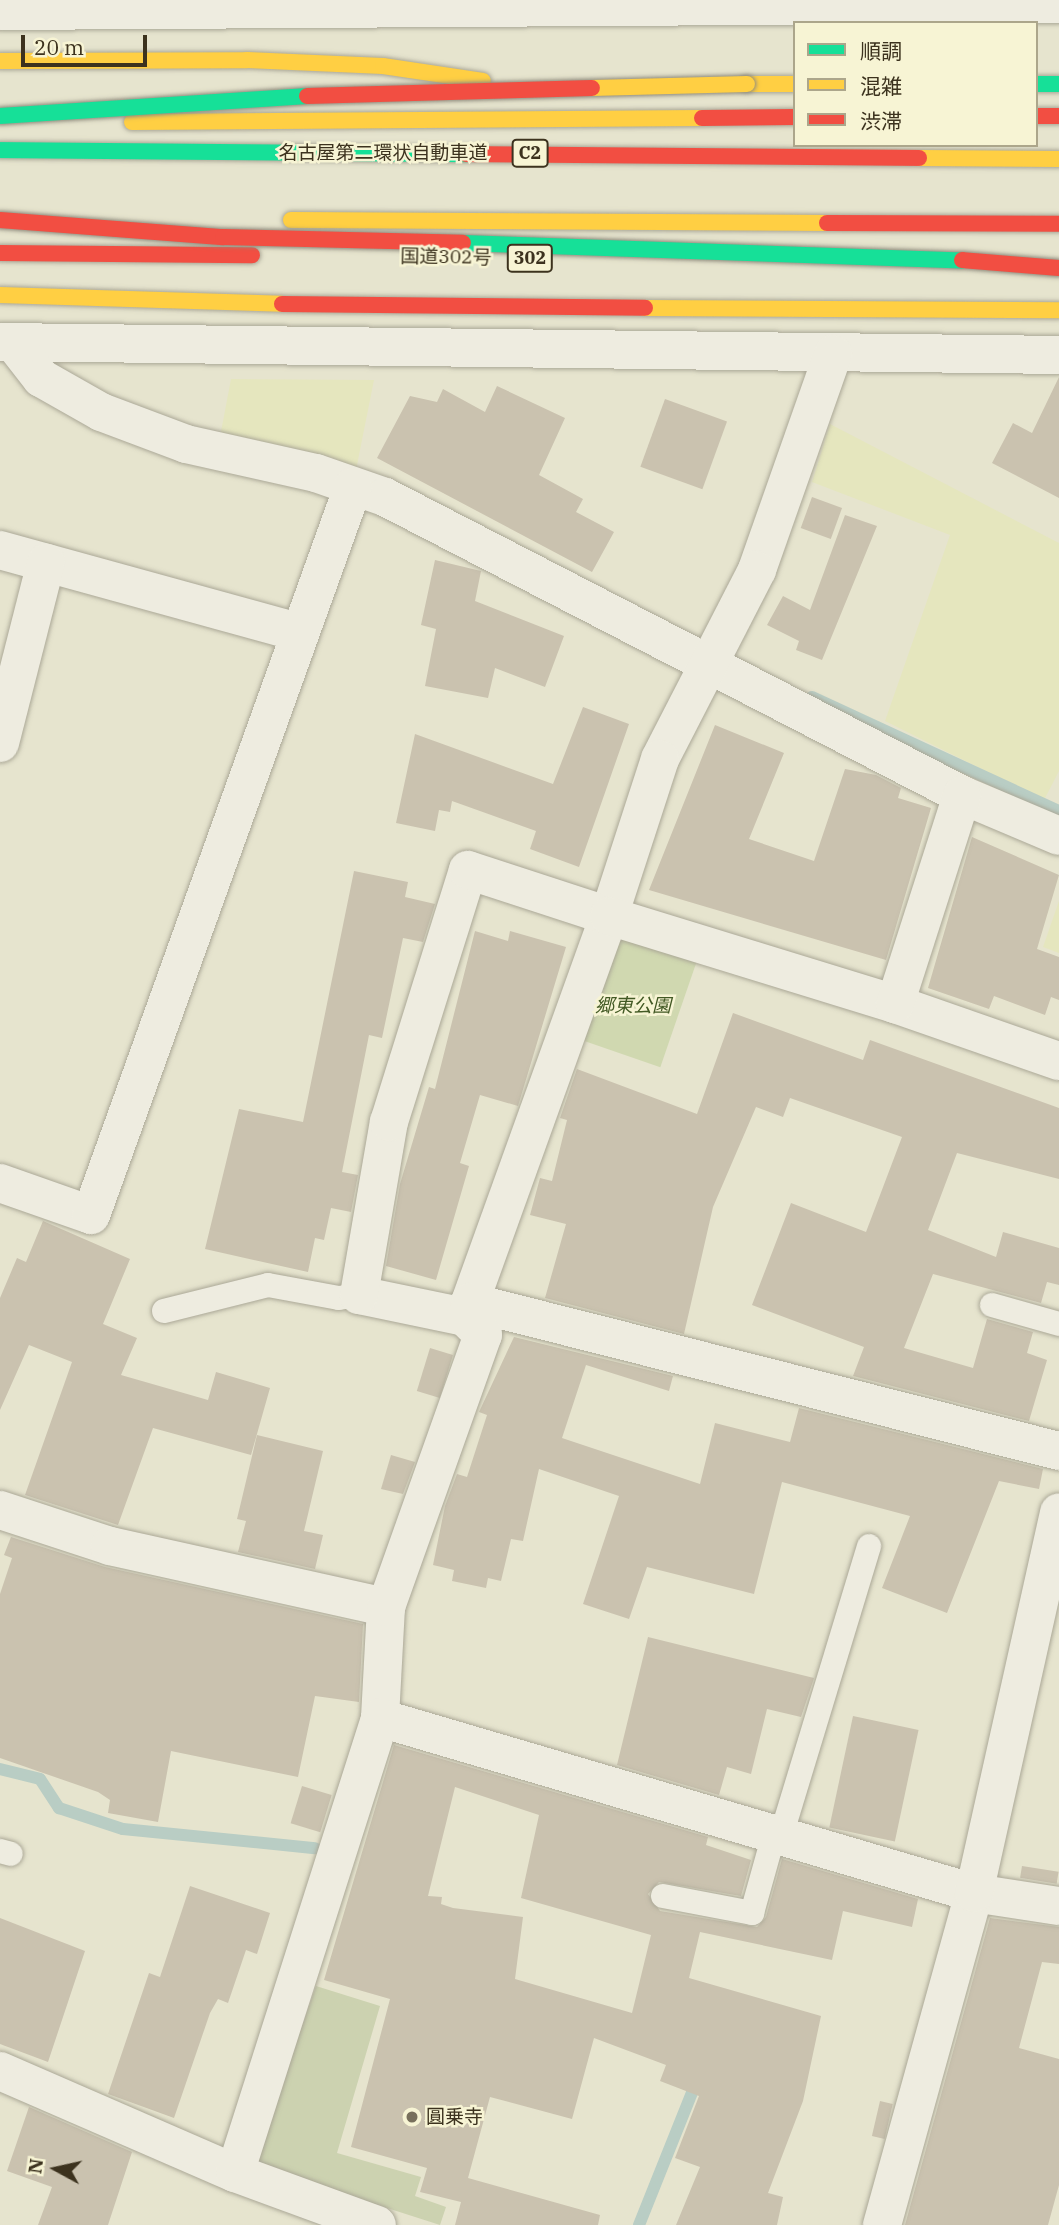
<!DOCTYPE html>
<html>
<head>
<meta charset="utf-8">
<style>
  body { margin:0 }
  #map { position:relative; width:1059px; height:2225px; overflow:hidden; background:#e6e4ce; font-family:"IBM Plex Serif","Noto Sans JP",serif }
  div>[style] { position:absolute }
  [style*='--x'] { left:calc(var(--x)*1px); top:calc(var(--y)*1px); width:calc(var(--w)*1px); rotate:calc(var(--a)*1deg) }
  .farmland>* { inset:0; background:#e5e6be }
  .green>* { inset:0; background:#d0d8b0; transform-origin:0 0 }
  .cemetery>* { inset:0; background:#ccd2b0 }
  .stream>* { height:12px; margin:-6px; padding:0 6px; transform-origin:6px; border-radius:6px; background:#b9cdc4 }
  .building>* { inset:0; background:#cac2af; transform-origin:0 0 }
  .roads { filter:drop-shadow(0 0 2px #aba897) drop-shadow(0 0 2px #aba897) }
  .lane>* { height:24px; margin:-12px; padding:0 12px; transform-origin:12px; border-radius:12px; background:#eeece0 }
  .street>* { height:38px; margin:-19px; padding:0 19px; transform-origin:19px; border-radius:19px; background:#eeece0 }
  .fast>* { height:16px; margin:-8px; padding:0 8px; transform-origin:8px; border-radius:8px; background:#16e098 }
  .slow>* { height:16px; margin:-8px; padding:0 8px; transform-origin:8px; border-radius:8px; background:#ffcf43 }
  .jam>* { height:16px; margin:-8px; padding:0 8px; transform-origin:8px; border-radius:8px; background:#f24e42 }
  .bridges { filter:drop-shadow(0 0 2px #918d7e) drop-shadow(0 0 2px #918d7e) }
  .fast-bridge>* { height:16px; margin:-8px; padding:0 8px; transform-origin:8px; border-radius:8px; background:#16e098 }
  .slow-bridge>* { height:16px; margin:-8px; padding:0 8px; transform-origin:8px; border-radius:8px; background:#ffcf43 }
  .jam-bridge>* { height:16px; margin:-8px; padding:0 8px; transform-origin:8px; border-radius:8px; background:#f24e42 }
  .dots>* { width:19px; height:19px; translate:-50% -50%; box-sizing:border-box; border:4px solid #f7f4d4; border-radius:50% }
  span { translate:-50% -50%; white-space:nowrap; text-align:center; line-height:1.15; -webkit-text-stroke:5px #f7f4d4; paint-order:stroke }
  .shield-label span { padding:2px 5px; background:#f7f4d4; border:2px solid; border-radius:5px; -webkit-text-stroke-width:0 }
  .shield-label { font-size:18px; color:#3c321e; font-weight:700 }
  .street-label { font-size:19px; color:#3c321e }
  .park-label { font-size:19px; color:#425924; font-style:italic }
  .poi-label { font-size:19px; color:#3c321e }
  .left { translate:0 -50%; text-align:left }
  .legend { position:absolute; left:793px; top:21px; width:245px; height:126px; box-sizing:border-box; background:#f7f4d4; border:2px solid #aca68b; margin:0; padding:9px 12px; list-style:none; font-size:21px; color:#3c321e }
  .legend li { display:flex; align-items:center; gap:14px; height:35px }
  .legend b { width:35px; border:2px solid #aca68b }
  .north { position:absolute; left:21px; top:2134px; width:70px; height:70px; -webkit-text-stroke:5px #f7f4d4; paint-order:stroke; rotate:278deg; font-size:19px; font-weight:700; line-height:28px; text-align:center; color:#3c321e }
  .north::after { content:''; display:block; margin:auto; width:24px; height:32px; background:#3c321e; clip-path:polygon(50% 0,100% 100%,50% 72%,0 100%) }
  .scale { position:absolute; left:21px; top:35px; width:126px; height:32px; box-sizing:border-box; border:4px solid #3c321e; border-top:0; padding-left:9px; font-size:21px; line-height:24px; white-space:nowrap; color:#3c321e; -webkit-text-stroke:5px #f7f4d4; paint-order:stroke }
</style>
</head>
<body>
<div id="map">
  <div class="farmland">
    <i style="clip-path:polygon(231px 379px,374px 380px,356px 470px,220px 437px)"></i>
    <i style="clip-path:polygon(830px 424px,1059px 543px,1059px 771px,1044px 800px,885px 721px,950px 535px,812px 482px)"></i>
    <i style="clip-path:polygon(1059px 901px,1059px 953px,1043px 947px)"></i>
  </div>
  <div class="green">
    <i style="left:613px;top:925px;width:91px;height:119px;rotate:19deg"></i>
  </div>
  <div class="cemetery">
    <i style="clip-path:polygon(316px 1986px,380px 2006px,337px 2153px,421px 2177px,415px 2196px,446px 2207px,440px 2225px,253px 2165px)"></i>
  </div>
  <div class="stream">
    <i style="--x:812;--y:697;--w:272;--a:24.8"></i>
    <i style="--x:0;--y:1769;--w:41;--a:14"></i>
    <i style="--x:40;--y:1779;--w:35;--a:57"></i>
    <i style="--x:59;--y:1808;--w:67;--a:18.2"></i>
    <i style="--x:123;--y:1829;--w:193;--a:5.7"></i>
    <i style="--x:639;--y:2225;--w:156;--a:-68.2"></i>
  </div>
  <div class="building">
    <i style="clip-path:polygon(1059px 377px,1059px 498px,992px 463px,1013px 423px,1032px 433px)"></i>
    <i style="clip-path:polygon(497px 386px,565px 418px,539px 475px,583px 499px,576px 512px,614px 532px,592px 572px,377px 458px,410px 396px,437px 402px,443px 389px,485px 412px)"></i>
    <i style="left:665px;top:399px;width:66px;height:72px;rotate:20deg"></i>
    <i style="left:812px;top:497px;width:32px;height:33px;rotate:20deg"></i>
    <i style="clip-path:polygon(845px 515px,877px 526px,822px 660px,796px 650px,799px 641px,767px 625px,783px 596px,810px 610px)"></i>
    <i style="clip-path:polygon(435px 560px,481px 571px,475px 601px,564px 636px,545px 687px,495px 668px,488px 698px,425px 686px,436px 629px,421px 625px)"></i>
    <i style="clip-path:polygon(583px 707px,629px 724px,579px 867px,530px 849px,536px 831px,452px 801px,450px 812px,439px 810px,435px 831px,396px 823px,415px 734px,553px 784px)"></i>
    <i style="clip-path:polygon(715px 725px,784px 753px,749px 839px,814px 861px,845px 769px,876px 775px,901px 788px,898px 798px,931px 808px,886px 960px,649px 890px)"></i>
    <i style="clip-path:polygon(972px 837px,1059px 875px,1037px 949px,1059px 957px,1059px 1000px,1051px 997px,1045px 1015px,994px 996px,989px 1009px,928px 988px)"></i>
    <i style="clip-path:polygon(354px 871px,408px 882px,405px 897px,435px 904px,423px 942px,403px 938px,382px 1038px,369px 1035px,342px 1172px,358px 1175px,351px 1212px,331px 1208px,324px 1240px,315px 1238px,308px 1272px,205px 1249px,239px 1109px,303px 1122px)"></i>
    <i style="clip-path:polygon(475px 931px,508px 941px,510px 931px,566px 947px,518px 1106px,480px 1095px,460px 1163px,469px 1166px,436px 1280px,386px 1266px,400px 1184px,429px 1087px,435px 1089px)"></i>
    <i style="clip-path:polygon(733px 1013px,863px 1060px,870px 1040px,1059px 1108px,1059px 1179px,957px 1153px,928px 1230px,996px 1257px,1003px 1232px,1059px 1248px,1059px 1285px,1047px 1282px,1041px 1303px,933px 1274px,904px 1348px,973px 1368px,987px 1319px,1033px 1332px,1027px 1353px,1047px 1360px,1029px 1421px,853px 1376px,864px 1347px,752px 1305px,791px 1203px,866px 1232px,902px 1137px,790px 1098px,783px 1117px,756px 1107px,713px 1207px,684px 1334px,545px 1298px,566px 1224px,530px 1215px,540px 1178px,552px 1181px,567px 1120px,560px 1118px,577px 1069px,697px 1114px)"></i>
    <i style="clip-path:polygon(43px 1221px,130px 1259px,103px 1324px,137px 1338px,121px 1375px,208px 1400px,216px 1372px,270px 1388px,251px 1455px,153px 1428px,118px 1525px,25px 1495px,72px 1362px,29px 1345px,0 1410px,0 1298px,17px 1258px,26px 1262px)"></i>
    <i style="clip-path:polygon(514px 1337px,673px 1376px,669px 1391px,586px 1365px,562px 1438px,700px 1484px,715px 1423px,790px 1442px,799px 1408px,1043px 1469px,1039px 1489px,999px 1481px,947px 1613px,882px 1588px,910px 1516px,782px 1482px,754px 1594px,647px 1567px,629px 1619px,583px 1604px,619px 1496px,539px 1469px,523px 1541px,511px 1539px,501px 1581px,488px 1578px,486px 1588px,452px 1581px,454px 1570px,433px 1565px,445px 1506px,457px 1474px,467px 1477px,487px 1415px,479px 1412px)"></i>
    <i style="left:430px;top:1348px;width:24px;height:45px;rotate:17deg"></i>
    <i style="clip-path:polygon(257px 1435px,323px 1451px,304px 1531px,323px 1535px,315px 1569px,238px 1552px,246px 1521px,237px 1519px)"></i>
    <i style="clip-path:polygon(391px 1455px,415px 1462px,403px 1494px,381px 1489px)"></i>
    <i style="clip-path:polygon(11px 1537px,105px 1567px,363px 1624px,359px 1702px,315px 1696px,298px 1777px,171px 1751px,158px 1822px,108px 1813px,110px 1800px,98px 1792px,0 1758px,0 1594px,12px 1558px,4px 1555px)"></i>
    <i style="clip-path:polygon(648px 1637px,814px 1678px,801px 1717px,767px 1709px,751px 1774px,727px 1767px,719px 1795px,617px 1765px)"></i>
    <i style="left:853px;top:1716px;width:67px;height:114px;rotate:12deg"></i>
    <i style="clip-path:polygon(evenodd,394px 1745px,708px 1837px,706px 1845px,751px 1860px,741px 1896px,659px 1882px,648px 1894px,660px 1911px,757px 1927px,766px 1917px,782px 1859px,918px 1899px,912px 1927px,843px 1911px,832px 1960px,700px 1932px,689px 1978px,821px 2016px,803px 2101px,768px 2193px,783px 2197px,777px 2225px,676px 2225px,700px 2167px,675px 2158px,699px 2096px,660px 2081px,666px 2065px,594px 2038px,572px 2119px,490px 2097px,468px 2178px,600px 2215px,598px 2225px,455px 2225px,461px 2202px,420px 2192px,427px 2168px,351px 2147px,390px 1999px,324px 1980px,394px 1745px,455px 1787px,539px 1815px,521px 1898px,651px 1935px,632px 2013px,515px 1979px,523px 1917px,453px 1908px,441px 1904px,442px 1897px,428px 1896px,455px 1787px)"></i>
    <i style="left:302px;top:1786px;width:31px;height:39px;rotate:17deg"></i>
    <i style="left:1022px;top:1866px;width:37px;height:12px;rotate:9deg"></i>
    <i style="clip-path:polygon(190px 1886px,270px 1913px,257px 1954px,246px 1950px,228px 2003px,218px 1999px,210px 2013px,174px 2118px,108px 2094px,149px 1973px,160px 1977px)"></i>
    <i style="clip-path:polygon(0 1918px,85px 1951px,48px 2062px,0 2044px)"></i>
    <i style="clip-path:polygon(990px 1918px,1059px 1927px,1059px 1964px,1042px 1962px,1019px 2048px,1059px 2059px,1059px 2185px,1048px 2225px,905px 2225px)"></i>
    <i style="left:880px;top:2101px;width:13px;height:36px;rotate:13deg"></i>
    <i style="clip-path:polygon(29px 2107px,132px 2152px,108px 2225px,38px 2225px,52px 2187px,7px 2171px)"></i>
  </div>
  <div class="roads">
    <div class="lane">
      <i style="--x:992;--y:1305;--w:70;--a:15.8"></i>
      <i style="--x:164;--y:1311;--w:107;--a:-14"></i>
      <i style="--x:268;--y:1285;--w:72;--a:10.4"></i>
      <i style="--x:339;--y:1298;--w:20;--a:-9"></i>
      <i style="--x:781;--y:1836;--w:303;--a:-73.1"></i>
      <i style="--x:0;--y:1851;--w:11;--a:15"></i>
      <i style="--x:663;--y:1896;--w:91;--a:10.8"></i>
      <i style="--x:752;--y:1913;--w:82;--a:-74.4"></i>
    </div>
    <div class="street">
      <i style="--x:0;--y:11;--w:1059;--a:-0.38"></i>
      <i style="--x:0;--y:342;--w:1059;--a:0.7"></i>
      <i style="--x:13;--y:342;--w:46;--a:52.1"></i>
      <i style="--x:41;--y:378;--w:69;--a:29.5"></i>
      <i style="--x:101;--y:412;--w:91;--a:20.6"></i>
      <i style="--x:186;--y:444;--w:133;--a:12.6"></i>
      <i style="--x:316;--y:473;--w:73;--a:19.2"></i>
      <i style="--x:385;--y:497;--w:649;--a:27.31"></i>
      <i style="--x:962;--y:795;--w:105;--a:22.9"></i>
      <i style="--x:833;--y:354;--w:229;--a:109.4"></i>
      <i style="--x:757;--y:570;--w:212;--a:117.2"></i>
      <i style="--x:660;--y:759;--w:165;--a:108"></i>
      <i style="--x:609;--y:916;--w:426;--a:109.8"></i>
      <i style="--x:465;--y:1317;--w:108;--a:-168.3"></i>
      <i style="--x:359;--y:1295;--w:176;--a:-80.2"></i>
      <i style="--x:389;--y:1122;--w:264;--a:-72.6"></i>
      <i style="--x:468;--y:870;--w:148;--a:18.1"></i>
      <i style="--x:609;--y:916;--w:299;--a:17.1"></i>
      <i style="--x:895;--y:1004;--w:174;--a:19.2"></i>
      <i style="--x:0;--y:550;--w:309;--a:15.4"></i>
      <i style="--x:0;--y:743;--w:186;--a:-75.7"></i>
      <i style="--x:895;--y:1004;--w:219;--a:-72.2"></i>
      <i style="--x:0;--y:1183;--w:96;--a:19.4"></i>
      <i style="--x:91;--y:1215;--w:774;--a:-70.21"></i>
      <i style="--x:470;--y:1302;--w:608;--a:14.2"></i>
      <i style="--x:0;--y:1510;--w:116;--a:18.1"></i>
      <i style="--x:110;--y:1546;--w:283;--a:12.5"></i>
      <i style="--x:386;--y:1607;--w:111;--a:93.1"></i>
      <i style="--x:380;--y:1718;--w:619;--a:16.42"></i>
      <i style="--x:974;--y:1893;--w:86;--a:8.7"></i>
      <i style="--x:386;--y:1607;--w:289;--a:-70.4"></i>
      <i style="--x:483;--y:1335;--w:25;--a:-135"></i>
      <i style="--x:0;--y:2071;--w:256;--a:23.5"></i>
      <i style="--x:235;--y:2173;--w:151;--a:20.1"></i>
      <i style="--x:235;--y:2173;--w:478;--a:-72.3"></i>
      <i style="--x:882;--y:2225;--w:345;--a:-74.5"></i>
      <i style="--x:974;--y:1893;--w:390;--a:-77.4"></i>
    </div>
    <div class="fast">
      <i style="--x:1036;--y:84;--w:23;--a:0"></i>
      <i style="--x:0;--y:150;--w:466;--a:0.5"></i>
    </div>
    <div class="slow">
      <i style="--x:0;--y:61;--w:247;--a:-0.2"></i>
      <i style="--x:247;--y:60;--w:136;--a:2.5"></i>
      <i style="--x:383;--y:66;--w:101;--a:8.5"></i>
      <i style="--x:747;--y:84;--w:48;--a:0"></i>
      <i style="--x:132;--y:122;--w:570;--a:-0.4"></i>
      <i style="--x:919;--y:158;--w:140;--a:0.4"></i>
      <i style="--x:291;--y:220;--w:536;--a:0.32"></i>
      <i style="--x:0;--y:295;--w:282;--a:1.8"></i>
      <i style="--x:645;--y:308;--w:414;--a:0.3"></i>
    </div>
    <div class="jam">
      <i style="--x:1036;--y:116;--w:23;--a:0"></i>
      <i style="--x:702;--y:118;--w:93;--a:-0.6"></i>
      <i style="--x:466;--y:154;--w:453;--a:0.5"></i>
      <i style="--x:827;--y:223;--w:232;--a:0.2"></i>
      <i style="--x:0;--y:253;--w:252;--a:0.5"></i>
      <i style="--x:282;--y:304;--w:363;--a:0.6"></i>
    </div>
  </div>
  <div class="bridges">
    <div class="fast-bridge">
      <i style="--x:0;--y:116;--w:308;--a:-3.7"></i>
      <i style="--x:463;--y:243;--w:499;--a:2"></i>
    </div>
    <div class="slow-bridge">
      <i style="--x:592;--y:88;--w:155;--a:-1.5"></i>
    </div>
    <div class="jam-bridge">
      <i style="--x:307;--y:96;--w:285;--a:-1.6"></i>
      <i style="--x:0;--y:220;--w:224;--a:4.4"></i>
      <i style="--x:223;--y:237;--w:240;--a:1.4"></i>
      <i style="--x:962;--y:260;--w:97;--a:4.7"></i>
    </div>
  </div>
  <div class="dots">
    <i style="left:412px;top:2117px;background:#78705c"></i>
  </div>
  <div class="shield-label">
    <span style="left:530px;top:153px">C2</span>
    <span style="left:530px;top:258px">302</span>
  </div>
  <div class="street-label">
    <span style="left:383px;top:153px">名古屋第二環状自動車道</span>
    <span style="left:446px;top:257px;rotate:1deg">国道302号</span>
  </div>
  <div class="park-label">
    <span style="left:633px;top:1006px">郷東公園</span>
  </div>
  <div class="poi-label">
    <span class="left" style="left:426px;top:2117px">圓乗寺</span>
  </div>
  <ul class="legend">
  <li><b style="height:9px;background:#16e098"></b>順調</li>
  <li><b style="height:9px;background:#ffcf43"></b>混雑</li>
  <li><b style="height:9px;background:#f24e42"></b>渋滞</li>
  </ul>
  <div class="north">N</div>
  <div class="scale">20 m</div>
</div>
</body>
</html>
